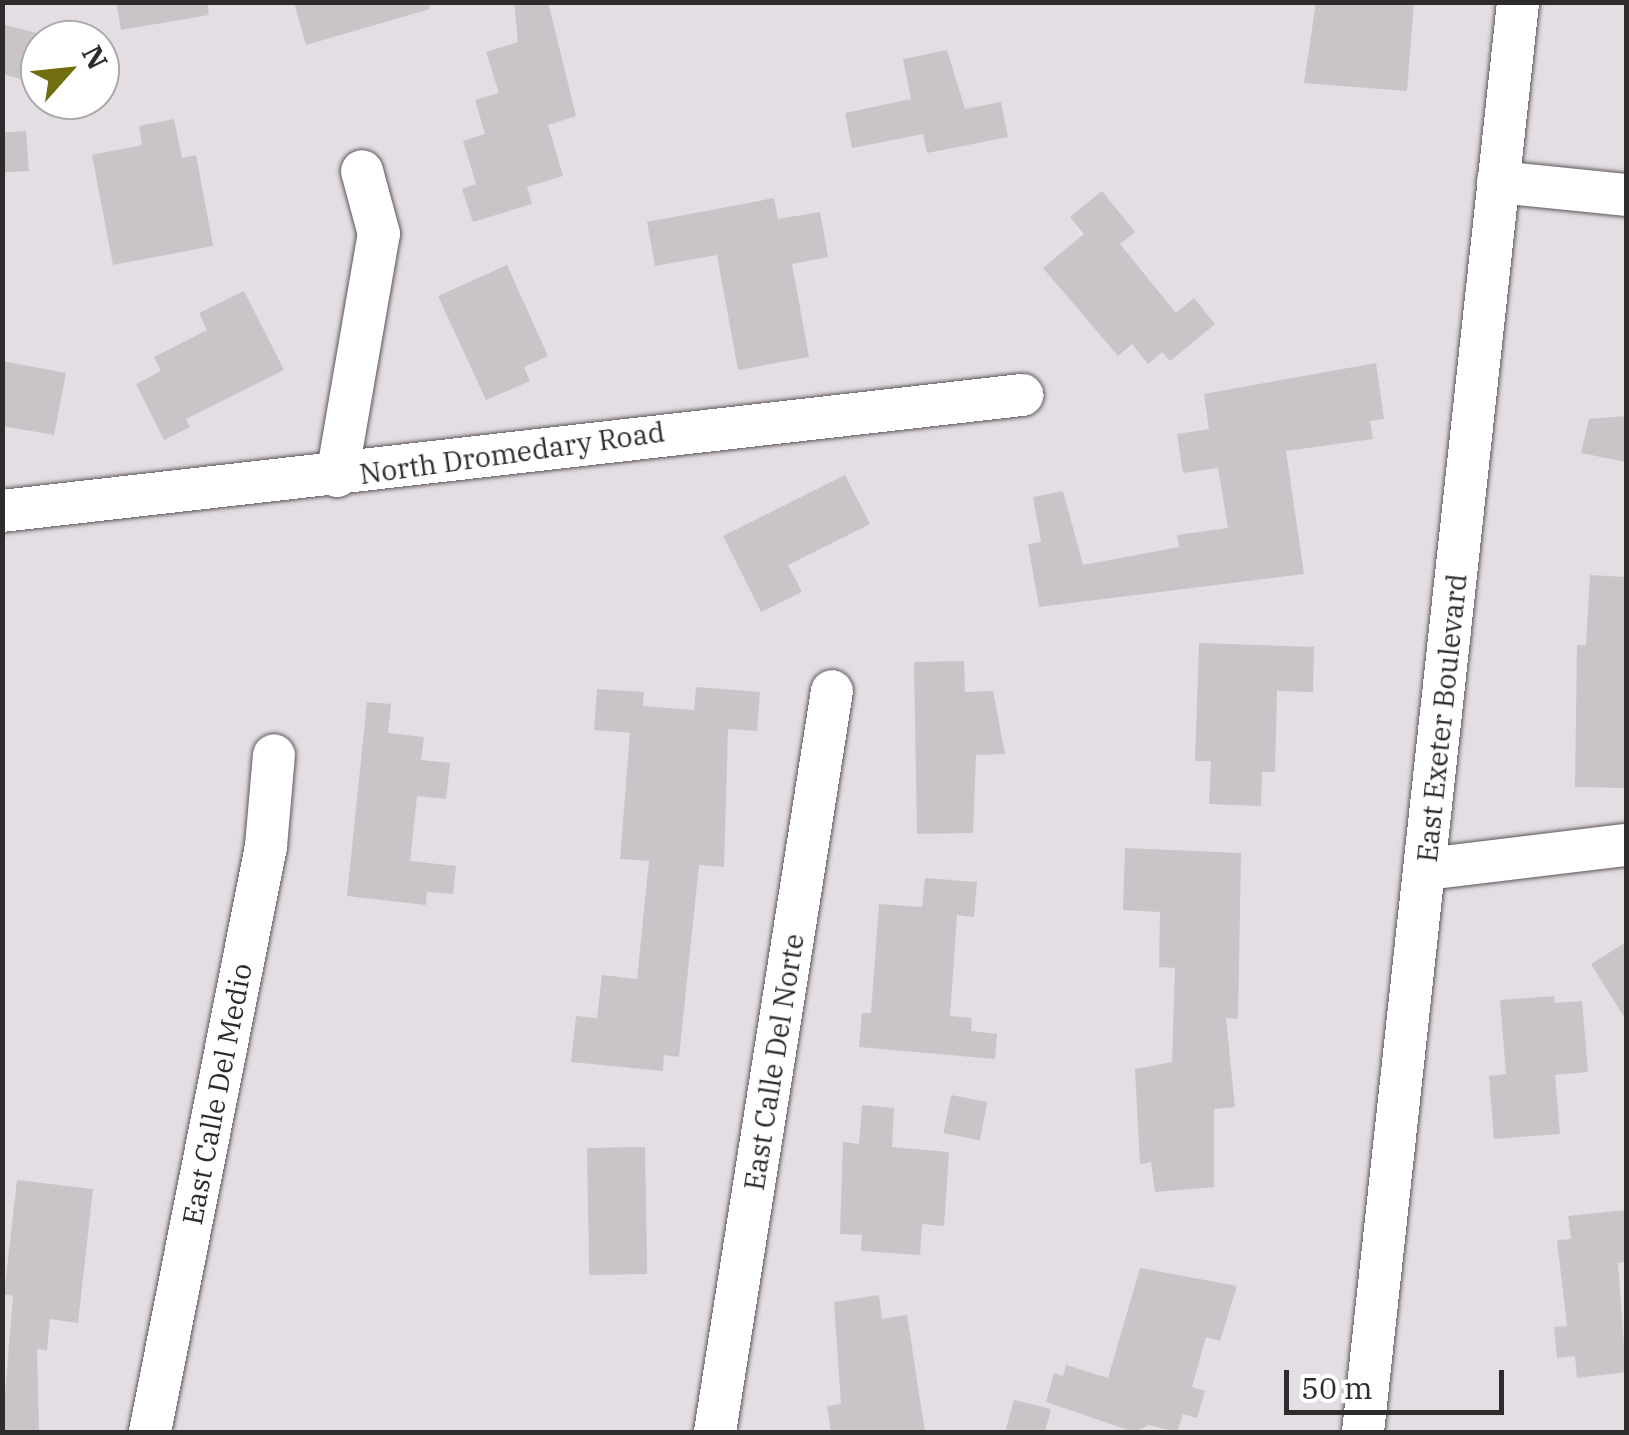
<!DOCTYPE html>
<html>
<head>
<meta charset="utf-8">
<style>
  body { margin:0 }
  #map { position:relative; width:1629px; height:1435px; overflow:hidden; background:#e4dde3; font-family:"IBM Plex Serif",serif }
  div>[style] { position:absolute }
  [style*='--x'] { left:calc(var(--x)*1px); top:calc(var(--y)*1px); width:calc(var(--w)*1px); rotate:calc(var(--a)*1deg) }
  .building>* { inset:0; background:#cac4c9; transform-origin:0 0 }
  .roads { filter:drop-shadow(0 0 2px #5b565a) drop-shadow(0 0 2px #5b565a) }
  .minor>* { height:42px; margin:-21px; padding:0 21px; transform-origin:21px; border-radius:21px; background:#fff }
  span { translate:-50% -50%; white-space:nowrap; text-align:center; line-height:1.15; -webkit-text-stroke:8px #fff; paint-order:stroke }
  .street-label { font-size:28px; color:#2e2b2d }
  .frame { position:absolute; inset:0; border:5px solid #2e2b2d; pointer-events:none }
  .north { position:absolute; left:20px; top:20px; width:100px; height:100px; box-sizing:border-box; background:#fff; border:2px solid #abaaab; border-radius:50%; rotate:63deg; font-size:28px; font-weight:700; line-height:40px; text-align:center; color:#2e2b2d }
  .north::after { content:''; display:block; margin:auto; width:35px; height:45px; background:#706e0f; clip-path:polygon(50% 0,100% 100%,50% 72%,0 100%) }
  .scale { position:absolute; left:1284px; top:1370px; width:220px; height:45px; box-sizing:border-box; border:5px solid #2e2b2d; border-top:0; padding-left:12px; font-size:30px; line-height:35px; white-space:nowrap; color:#2e2b2d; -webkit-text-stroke:8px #fff; paint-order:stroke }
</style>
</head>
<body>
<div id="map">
  <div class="building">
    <i style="clip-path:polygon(116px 2px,207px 2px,209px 15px,121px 30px)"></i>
    <i style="clip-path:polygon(294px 2px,429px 2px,430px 9px,306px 45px)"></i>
    <i style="clip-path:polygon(514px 2px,548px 2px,576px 116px,548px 125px,563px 176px,527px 187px,532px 204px,473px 222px,462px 189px,476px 184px,463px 141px,485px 134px,475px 100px,499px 93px,486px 52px,518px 42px)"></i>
    <i style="clip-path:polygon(1316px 2px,1414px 2px,1407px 91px,1304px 83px)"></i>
    <i style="clip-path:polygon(2px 24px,36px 33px,24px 80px,2px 74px)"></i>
    <i style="clip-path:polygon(947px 50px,965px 109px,1001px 102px,1008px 137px,927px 153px,923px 134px,852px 148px,845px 113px,911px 99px,903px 59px)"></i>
    <i style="clip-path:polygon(174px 119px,182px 158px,196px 155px,213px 246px,113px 265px,92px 155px,142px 145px,139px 126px)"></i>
    <i style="left:26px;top:131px;width:40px;height:24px;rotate:86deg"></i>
    <i style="clip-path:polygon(1102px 191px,1135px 232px,1120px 244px,1176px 313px,1194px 298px,1215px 324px,1170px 361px,1162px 352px,1148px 364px,1132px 344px,1118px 356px,1043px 268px,1084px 234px,1070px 217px)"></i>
    <i style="clip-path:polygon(774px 198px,778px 219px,820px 212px,828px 257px,792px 264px,809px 357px,738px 370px,717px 255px,655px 266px,647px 222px)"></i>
    <i style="clip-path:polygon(507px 265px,548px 356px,524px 367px,530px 381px,486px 400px,438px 296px)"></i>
    <i style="clip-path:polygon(244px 291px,284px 370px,186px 419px,190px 427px,164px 440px,136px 384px,161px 371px,154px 357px,207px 330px,199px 313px)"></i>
    <i style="clip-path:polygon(2px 361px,66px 373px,54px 435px,2px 426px)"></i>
    <i style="clip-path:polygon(1376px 363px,1384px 419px,1370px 421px,1373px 439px,1286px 451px,1304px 574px,1039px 607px,1028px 544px,1041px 542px,1033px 497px,1063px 491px,1083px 565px,1179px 547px,1177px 535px,1228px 528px,1218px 468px,1183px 473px,1177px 434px,1209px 429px,1204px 394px)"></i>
    <i style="clip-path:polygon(1626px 416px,1626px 462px,1581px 453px,1589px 419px)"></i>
    <i style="clip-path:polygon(845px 475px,870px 524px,788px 565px,802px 592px,761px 612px,723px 536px)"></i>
    <i style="clip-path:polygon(1590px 575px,1626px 577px,1626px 788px,1575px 787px,1577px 645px,1586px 645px)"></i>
    <i style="clip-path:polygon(1199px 643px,1314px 647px,1313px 692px,1277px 691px,1275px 772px,1262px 772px,1261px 806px,1209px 804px,1211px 761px,1195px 761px)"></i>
    <i style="clip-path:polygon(964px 661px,965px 692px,993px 691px,1005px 754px,976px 755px,973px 833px,917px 834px,914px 662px)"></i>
    <i style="clip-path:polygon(696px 687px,760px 692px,757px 731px,728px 729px,724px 867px,699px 865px,679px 1057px,664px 1055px,663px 1071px,571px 1062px,576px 1016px,597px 1018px,602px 975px,637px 979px,649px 861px,620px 859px,630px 733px,594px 730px,597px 689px,644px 692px,643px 706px,694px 710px)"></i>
    <i style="clip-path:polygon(367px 702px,391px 704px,388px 733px,424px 737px,421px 760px,450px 763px,446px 799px,417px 796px,410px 861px,456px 866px,453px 894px,427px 892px,426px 905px,347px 896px)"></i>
    <i style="clip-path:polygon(1125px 848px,1241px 853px,1238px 1019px,1226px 1018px,1235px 1107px,1214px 1109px,1214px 1187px,1155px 1192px,1151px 1162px,1140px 1164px,1135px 1069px,1172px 1062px,1175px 968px,1159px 967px,1160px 912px,1123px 910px)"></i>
    <i style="clip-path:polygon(925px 878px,977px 882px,974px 917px,957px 915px,950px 1016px,972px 1018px,971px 1031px,997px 1034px,995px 1059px,859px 1047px,862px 1013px,871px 1013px,879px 904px,922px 907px)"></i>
    <i style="clip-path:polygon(1626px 942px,1626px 1020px,1591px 964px)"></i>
    <i style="clip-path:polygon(1554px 996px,1555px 1003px,1582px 1001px,1588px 1072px,1555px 1075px,1560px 1134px,1494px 1139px,1489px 1076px,1506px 1074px,1500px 1000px)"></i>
    <i style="left:951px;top:1095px;width:37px;height:39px;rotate:11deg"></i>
    <i style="clip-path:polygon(862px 1105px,894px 1108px,892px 1147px,949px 1152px,944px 1226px,922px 1224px,920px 1255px,861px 1251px,862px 1235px,840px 1234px,843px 1142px,859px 1144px)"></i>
    <i style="left:645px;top:1147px;width:127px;height:58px;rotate:89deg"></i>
    <i style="clip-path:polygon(17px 1180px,93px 1189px,78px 1323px,50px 1319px,47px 1350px,37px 1349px,39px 1432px,2px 1432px,13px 1296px,4px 1294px)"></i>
    <i style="clip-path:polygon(1626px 1210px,1626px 1262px,1618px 1263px,1626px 1372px,1577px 1378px,1575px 1356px,1557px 1358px,1554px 1327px,1567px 1326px,1557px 1240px,1571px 1239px,1568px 1216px)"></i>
    <i style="clip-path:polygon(1140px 1268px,1237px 1286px,1220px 1341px,1206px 1337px,1192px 1387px,1205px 1391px,1197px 1418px,1183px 1414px,1177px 1432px,1149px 1425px,1134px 1432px,1046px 1402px,1054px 1373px,1063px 1376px,1066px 1365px,1108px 1378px)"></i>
    <i style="clip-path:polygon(879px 1295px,882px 1319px,907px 1315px,925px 1432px,831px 1432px,827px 1406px,841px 1404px,834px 1302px)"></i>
    <i style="clip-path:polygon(1014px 1400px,1051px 1409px,1045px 1432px,1005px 1432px)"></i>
  </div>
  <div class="roads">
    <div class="minor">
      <i style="--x:1498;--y:182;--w:129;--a:5.8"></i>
      <i style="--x:337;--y:476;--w:246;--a:-80.2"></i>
      <i style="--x:379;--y:234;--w:65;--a:-105.1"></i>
      <i style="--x:2;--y:511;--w:1027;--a:-6.49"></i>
      <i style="--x:1427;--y:869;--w:200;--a:-6.9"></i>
      <i style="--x:150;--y:1432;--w:597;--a:-78.8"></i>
      <i style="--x:266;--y:846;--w:91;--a:-85"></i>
      <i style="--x:715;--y:1432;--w:750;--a:-81.03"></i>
      <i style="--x:1363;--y:1432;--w:1438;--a:-83.81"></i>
    </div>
  </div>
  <div class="street-label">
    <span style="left:512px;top:453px;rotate:-8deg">North Dromedary Road</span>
    <span style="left:1442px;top:718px;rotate:-84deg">East Exeter Boulevard</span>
    <span style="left:774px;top:1062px;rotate:-81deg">East Calle Del Norte</span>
    <span style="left:217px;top:1094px;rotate:-79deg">East Calle Del Medio</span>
  </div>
  <div class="frame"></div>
  <div class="north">N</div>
  <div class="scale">50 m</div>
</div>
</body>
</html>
